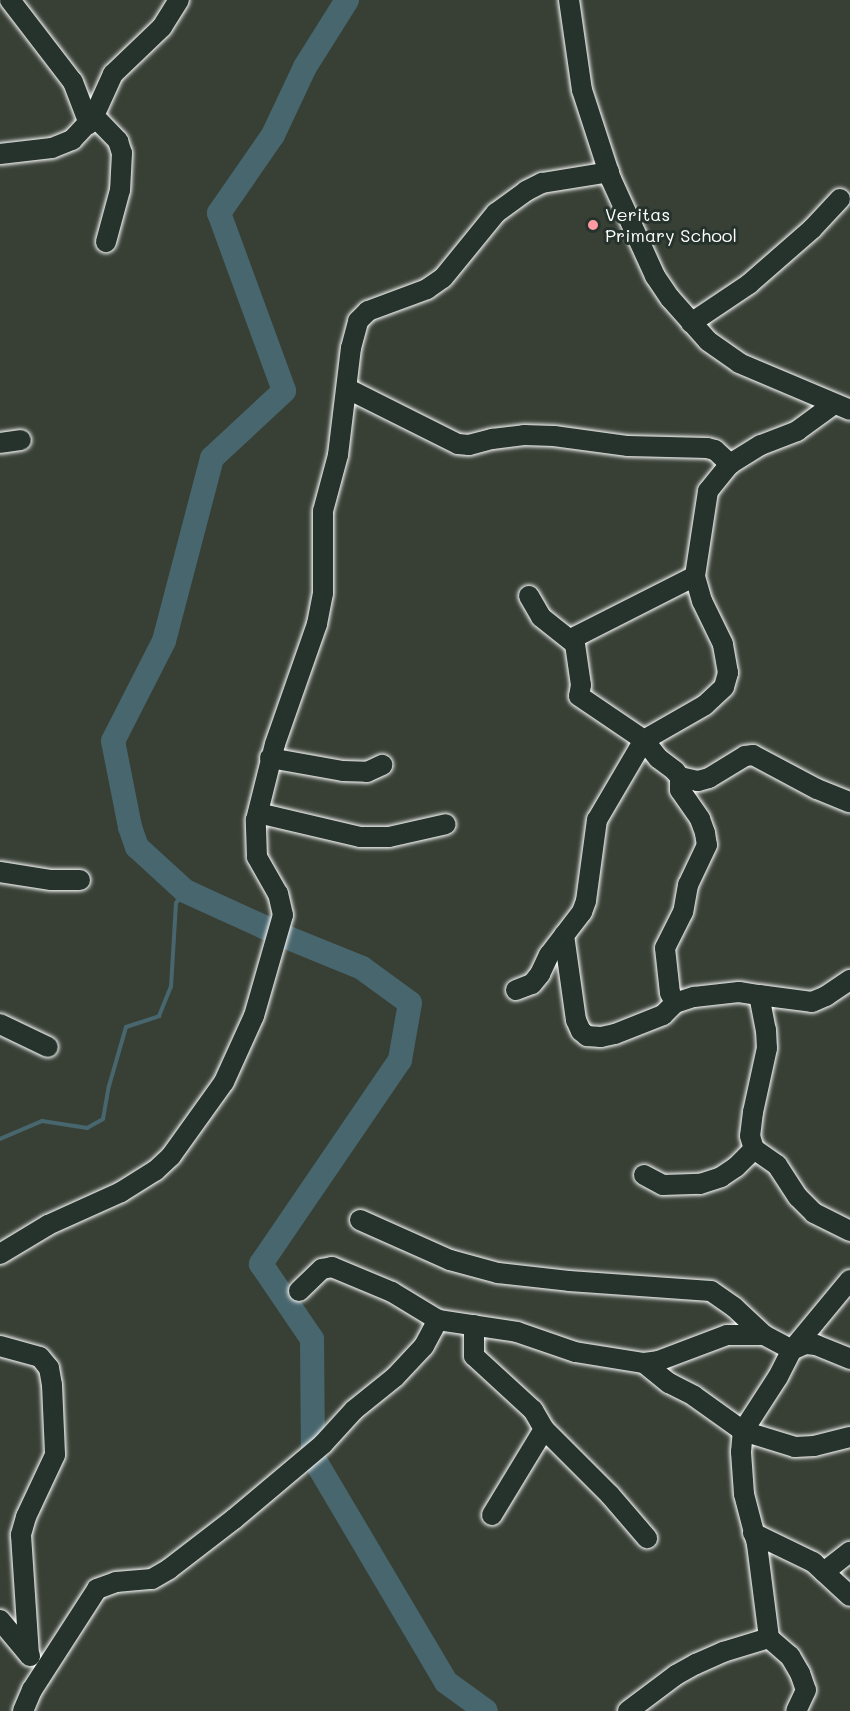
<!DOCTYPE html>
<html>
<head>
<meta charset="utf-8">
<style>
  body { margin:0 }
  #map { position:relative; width:850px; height:1711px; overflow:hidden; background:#384036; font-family:Mali,sans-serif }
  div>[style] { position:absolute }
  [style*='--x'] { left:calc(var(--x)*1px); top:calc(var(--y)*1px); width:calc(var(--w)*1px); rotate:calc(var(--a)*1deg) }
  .stream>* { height:4px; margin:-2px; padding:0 2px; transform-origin:2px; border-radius:2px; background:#48666e }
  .river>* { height:24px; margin:-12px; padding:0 12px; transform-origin:12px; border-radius:12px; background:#48666e }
  .roads { filter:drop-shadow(0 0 2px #fff) drop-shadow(0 0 2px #fff) }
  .minor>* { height:20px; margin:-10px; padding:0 10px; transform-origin:10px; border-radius:10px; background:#26332d }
  .dots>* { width:16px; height:16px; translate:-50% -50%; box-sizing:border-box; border:3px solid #26332d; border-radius:50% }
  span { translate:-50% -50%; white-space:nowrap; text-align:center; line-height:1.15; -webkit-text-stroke:6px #26332d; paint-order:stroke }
  .poi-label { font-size:18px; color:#fff }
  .left { translate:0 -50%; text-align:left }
</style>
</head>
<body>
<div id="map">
  <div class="stream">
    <i style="--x:0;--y:1139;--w:46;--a:-23.2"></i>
    <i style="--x:42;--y:1121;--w:46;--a:8.8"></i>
    <i style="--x:87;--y:1128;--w:18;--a:-29"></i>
    <i style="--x:103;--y:1119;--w:34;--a:-80"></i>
    <i style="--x:109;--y:1086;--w:61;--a:-73.9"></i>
    <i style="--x:126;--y:1027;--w:35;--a:-18"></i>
    <i style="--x:159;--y:1016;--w:31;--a:-68"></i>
    <i style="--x:171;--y:987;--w:84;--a:-86.6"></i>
    <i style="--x:176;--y:903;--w:15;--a:-53"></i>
  </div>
  <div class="river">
    <i style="--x:347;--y:0;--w:79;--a:122.1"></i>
    <i style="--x:305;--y:67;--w:75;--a:115.2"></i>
    <i style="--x:273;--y:135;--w:95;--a:124.7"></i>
    <i style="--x:219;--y:213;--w:189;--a:69.9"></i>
    <i style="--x:284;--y:391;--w:98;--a:137.1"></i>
    <i style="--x:212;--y:458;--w:189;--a:104.7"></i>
    <i style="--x:164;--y:641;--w:112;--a:117"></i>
    <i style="--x:113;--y:741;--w:88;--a:78.8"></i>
    <i style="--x:130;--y:827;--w:21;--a:71"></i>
    <i style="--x:137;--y:847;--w:65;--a:42.5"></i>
    <i style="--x:185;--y:891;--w:111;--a:24.5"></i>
    <i style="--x:286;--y:937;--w:82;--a:22.2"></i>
    <i style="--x:362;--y:968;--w:59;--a:36.1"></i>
    <i style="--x:410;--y:1003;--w:58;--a:100"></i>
    <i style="--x:400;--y:1060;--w:247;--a:124.3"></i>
    <i style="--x:261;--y:1264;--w:91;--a:55.8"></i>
    <i style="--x:312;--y:1339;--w:118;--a:89.5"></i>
    <i style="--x:313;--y:1457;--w:261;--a:59.4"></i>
    <i style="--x:446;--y:1682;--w:49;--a:35.9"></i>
  </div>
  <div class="roads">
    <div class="minor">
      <i style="--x:10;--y:0;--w:103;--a:52.5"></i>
      <i style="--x:73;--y:82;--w:45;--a:69.1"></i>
      <i style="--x:569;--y:0;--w:91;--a:81.8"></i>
      <i style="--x:582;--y:90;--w:94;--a:72"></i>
      <i style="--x:611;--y:179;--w:107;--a:65.6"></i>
      <i style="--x:655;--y:276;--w:27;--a:56"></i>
      <i style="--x:670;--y:298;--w:57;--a:48.5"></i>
      <i style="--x:708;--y:341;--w:38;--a:35"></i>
      <i style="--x:739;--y:363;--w:121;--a:22.9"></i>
      <i style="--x:94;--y:116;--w:35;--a:46"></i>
      <i style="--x:118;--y:141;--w:13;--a:72"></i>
      <i style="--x:122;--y:153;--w:37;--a:93"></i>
      <i style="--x:120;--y:190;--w:54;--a:105.1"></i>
      <i style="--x:0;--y:154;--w:52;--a:-6.6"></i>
      <i style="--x:52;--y:148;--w:22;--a:-22"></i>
      <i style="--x:72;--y:140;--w:33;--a:-47"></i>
      <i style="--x:94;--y:116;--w:46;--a:-65.7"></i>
      <i style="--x:113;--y:74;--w:68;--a:-43.8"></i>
      <i style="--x:162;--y:27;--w:32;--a:-58"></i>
      <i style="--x:691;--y:323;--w:70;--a:-33.9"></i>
      <i style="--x:749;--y:284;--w:84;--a:-41.1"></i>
      <i style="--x:812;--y:229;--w:41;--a:-47"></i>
      <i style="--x:348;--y:389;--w:123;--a:26.6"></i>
      <i style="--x:458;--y:444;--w:11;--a:5"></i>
      <i style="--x:469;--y:445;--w:24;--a:-15"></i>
      <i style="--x:492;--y:439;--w:32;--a:-7"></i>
      <i style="--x:524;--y:435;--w:30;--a:2"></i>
      <i style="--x:554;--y:436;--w:75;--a:7.7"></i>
      <i style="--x:628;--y:446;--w:79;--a:1.5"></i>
      <i style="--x:707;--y:448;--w:8;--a:14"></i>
      <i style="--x:715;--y:450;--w:21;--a:43"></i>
      <i style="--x:0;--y:443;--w:21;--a:-8"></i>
      <i style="--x:529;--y:596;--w:24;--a:60"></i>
      <i style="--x:541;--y:617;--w:43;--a:38.5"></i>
      <i style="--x:575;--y:644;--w:41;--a:81.7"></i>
      <i style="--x:581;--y:685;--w:11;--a:100"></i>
      <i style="--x:579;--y:696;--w:78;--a:34.1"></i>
      <i style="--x:644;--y:740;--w:23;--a:52"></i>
      <i style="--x:658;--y:758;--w:21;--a:37"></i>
      <i style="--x:675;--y:771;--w:8;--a:50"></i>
      <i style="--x:680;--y:777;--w:13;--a:90"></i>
      <i style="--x:680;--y:790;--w:35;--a:55"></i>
      <i style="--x:700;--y:819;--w:15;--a:70"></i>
      <i style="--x:705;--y:833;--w:12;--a:81"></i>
      <i style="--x:707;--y:845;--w:44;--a:115.4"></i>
      <i style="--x:688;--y:885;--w:27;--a:100"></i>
      <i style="--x:683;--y:912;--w:40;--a:116.6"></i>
      <i style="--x:665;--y:948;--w:45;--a:83.7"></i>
      <i style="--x:670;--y:993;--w:11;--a:63"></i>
      <i style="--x:571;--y:639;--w:139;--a:-26.9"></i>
      <i style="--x:270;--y:758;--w:74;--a:10.1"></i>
      <i style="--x:343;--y:771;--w:24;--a:2"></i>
      <i style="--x:367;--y:772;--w:17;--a:-25"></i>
      <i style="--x:680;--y:777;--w:18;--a:13"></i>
      <i style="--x:698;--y:781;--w:11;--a:-15"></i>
      <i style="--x:709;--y:778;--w:42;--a:-31.4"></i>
      <i style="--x:745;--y:756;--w:8;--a:-7"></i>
      <i style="--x:753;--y:755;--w:72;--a:28"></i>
      <i style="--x:817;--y:789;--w:35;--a:22"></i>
      <i style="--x:258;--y:813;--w:105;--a:13.2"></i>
      <i style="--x:360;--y:837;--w:29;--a:0"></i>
      <i style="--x:389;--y:837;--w:58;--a:-12.8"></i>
      <i style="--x:0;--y:872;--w:52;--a:8.9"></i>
      <i style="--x:51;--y:880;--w:29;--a:0"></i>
      <i style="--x:564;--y:935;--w:86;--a:82"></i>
      <i style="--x:576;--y:1020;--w:12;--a:66"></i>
      <i style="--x:581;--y:1031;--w:8;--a:40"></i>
      <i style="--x:587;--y:1036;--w:14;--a:4"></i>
      <i style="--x:601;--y:1037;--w:14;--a:-12"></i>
      <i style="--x:615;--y:1034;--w:52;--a:-21.6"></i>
      <i style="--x:663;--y:1015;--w:17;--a:-45"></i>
      <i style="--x:675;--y:1003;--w:20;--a:-18"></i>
      <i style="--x:694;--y:997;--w:45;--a:-6.3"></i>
      <i style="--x:739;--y:992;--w:20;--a:9"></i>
      <i style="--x:759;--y:995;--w:36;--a:79"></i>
      <i style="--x:766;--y:1030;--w:18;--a:87"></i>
      <i style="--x:767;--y:1048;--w:66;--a:102.3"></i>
      <i style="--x:753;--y:1112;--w:24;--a:97"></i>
      <i style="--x:750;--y:1136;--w:14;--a:73"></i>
      <i style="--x:754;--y:1149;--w:28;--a:35"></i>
      <i style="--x:777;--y:1165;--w:38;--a:57"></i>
      <i style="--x:798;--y:1197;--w:23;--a:45"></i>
      <i style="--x:814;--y:1213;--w:40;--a:26.6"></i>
      <i style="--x:516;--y:990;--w:17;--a:-21"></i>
      <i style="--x:532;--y:984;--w:13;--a:-51"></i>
      <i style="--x:540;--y:974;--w:21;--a:-65"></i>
      <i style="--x:549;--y:955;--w:54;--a:-52.5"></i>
      <i style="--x:582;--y:912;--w:12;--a:-70"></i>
      <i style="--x:586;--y:901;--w:82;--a:-82.3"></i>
      <i style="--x:597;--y:820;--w:93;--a:-59.6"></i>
      <i style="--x:644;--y:740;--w:70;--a:-29.8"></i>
      <i style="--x:705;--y:705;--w:26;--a:-43"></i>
      <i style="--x:724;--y:687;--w:15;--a:-74"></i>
      <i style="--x:728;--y:673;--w:29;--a:-100"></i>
      <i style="--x:723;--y:644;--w:48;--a:-116"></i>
      <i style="--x:702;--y:601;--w:26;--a:-106"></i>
      <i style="--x:695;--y:576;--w:86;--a:-81.3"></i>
      <i style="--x:708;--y:491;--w:35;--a:-51"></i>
      <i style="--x:730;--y:464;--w:36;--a:-32"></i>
      <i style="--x:761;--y:445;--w:39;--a:-21"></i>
      <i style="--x:797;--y:431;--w:46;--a:-36.1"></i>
      <i style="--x:759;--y:995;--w:53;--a:7.5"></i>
      <i style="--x:812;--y:1002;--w:15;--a:-23"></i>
      <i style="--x:826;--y:996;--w:29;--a:-34"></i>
      <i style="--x:0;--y:1024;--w:53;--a:25.6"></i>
      <i style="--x:644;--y:1175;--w:21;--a:28"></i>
      <i style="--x:663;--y:1185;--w:37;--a:-2"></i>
      <i style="--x:700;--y:1184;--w:22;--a:-18"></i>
      <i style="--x:721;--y:1177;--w:18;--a:-34"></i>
      <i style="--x:736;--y:1167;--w:25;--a:-45"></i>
      <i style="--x:360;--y:1220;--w:98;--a:24"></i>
      <i style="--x:450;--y:1260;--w:50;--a:15.2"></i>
      <i style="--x:498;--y:1273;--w:71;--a:6.4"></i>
      <i style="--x:569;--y:1281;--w:142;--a:4"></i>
      <i style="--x:711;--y:1291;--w:28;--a:35"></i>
      <i style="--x:734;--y:1307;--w:41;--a:43"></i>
      <i style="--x:764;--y:1335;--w:32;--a:28"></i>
      <i style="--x:792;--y:1350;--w:14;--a:-25"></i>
      <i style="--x:805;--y:1344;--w:11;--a:5"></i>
      <i style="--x:816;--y:1345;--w:37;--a:22"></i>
      <i style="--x:0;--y:1254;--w:56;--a:-31.1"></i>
      <i style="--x:48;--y:1225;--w:80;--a:-24.3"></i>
      <i style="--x:121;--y:1192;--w:40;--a:-32"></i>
      <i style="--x:155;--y:1171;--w:22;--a:-43"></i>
      <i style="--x:171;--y:1156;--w:91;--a:-54.4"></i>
      <i style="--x:224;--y:1082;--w:72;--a:-65.6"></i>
      <i style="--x:254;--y:1016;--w:105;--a:-74"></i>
      <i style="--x:283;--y:915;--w:22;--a:-103"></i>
      <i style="--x:278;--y:894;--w:43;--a:-119.6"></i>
      <i style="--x:257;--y:857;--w:37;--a:-92"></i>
      <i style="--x:256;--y:820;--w:78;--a:-76"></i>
      <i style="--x:275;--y:744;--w:127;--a:-70.7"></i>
      <i style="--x:317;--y:624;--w:32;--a:-79"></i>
      <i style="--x:323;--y:593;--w:82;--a:-90"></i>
      <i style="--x:323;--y:511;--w:58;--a:-75"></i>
      <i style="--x:338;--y:455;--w:108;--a:-83.1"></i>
      <i style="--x:351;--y:348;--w:28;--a:-75"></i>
      <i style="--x:358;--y:321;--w:14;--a:-45"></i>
      <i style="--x:368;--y:311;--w:63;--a:-20.4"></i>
      <i style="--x:427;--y:289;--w:19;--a:-35"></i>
      <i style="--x:443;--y:278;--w:84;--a:-50.8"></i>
      <i style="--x:496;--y:213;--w:37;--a:-36"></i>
      <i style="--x:526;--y:191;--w:18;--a:-27"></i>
      <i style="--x:542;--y:183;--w:68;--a:-9.3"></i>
      <i style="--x:299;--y:1291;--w:32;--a:-44"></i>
      <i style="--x:322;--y:1269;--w:10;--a:-11"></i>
      <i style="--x:332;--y:1267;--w:65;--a:22.6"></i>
      <i style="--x:392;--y:1292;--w:54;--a:31.3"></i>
      <i style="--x:438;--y:1320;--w:80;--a:8.6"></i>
      <i style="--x:517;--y:1332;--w:61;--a:19"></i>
      <i style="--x:575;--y:1352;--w:70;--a:9.1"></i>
      <i style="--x:644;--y:1363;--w:32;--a:39"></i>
      <i style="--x:669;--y:1383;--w:28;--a:27"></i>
      <i style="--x:694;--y:1396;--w:60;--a:35.5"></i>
      <i style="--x:743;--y:1431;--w:64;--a:-57.1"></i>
      <i style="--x:778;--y:1377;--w:30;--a:-63"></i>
      <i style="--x:792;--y:1350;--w:91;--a:-50.4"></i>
      <i style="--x:474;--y:1325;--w:31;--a:90"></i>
      <i style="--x:474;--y:1356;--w:80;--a:42.5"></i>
      <i style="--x:533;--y:1410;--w:22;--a:60"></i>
      <i style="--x:544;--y:1429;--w:93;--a:45"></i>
      <i style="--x:610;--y:1495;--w:57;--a:49.3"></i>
      <i style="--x:0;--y:1346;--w:41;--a:15.4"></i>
      <i style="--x:40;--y:1357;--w:14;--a:51"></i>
      <i style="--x:49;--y:1368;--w:17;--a:80"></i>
      <i style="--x:52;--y:1385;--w:70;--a:87.5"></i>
      <i style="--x:55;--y:1455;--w:68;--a:115.1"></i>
      <i style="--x:26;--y:1517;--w:19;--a:106"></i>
      <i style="--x:21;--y:1535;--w:120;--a:86.2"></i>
      <i style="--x:644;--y:1363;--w:14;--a:-8"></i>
      <i style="--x:658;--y:1361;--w:74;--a:-20.6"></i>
      <i style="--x:727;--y:1335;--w:37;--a:0"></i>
      <i style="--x:492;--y:1515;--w:100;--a:-58.8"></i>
      <i style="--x:753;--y:1533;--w:67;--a:25.8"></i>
      <i style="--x:813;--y:1562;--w:50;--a:42.6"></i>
      <i style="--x:824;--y:1572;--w:33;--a:-38"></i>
      <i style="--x:0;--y:1620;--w:47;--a:50.2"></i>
      <i style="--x:769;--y:1638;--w:28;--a:41"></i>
      <i style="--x:790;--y:1656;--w:20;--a:60"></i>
      <i style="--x:800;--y:1673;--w:18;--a:71"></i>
      <i style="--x:806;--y:1690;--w:23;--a:115"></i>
      <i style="--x:23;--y:1711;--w:23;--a:-67"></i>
      <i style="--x:32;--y:1690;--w:120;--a:-57.2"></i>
      <i style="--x:97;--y:1589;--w:20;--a:-20"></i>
      <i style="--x:116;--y:1582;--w:36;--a:-5"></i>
      <i style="--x:152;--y:1579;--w:20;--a:-30"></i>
      <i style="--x:169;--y:1569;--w:82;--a:-37.6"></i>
      <i style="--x:234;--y:1519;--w:116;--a:-40.1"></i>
      <i style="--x:323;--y:1444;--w:46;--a:-47.6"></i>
      <i style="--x:354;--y:1410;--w:53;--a:-38.8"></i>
      <i style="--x:395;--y:1377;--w:42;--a:-46.9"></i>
      <i style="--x:424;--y:1346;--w:30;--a:-62"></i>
      <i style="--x:628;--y:1711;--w:60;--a:-36.9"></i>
      <i style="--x:676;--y:1675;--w:23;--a:-29"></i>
      <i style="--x:696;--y:1664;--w:30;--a:-24"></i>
      <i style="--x:723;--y:1652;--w:48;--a:-16.9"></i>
      <i style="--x:769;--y:1638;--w:95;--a:-97.3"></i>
      <i style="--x:757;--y:1544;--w:52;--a:-104.6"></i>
      <i style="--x:744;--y:1494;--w:42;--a:-94.1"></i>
      <i style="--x:741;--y:1452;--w:21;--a:-85"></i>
      <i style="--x:743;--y:1431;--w:54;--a:17.1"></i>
      <i style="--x:795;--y:1447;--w:19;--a:-3"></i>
      <i style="--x:814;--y:1446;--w:37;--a:-14"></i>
    </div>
  </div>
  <div class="dots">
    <i style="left:593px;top:225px;background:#ff9aa2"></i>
  </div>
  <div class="poi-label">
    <span class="left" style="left:605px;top:225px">Veritas<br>Primary School</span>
  </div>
</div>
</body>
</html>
